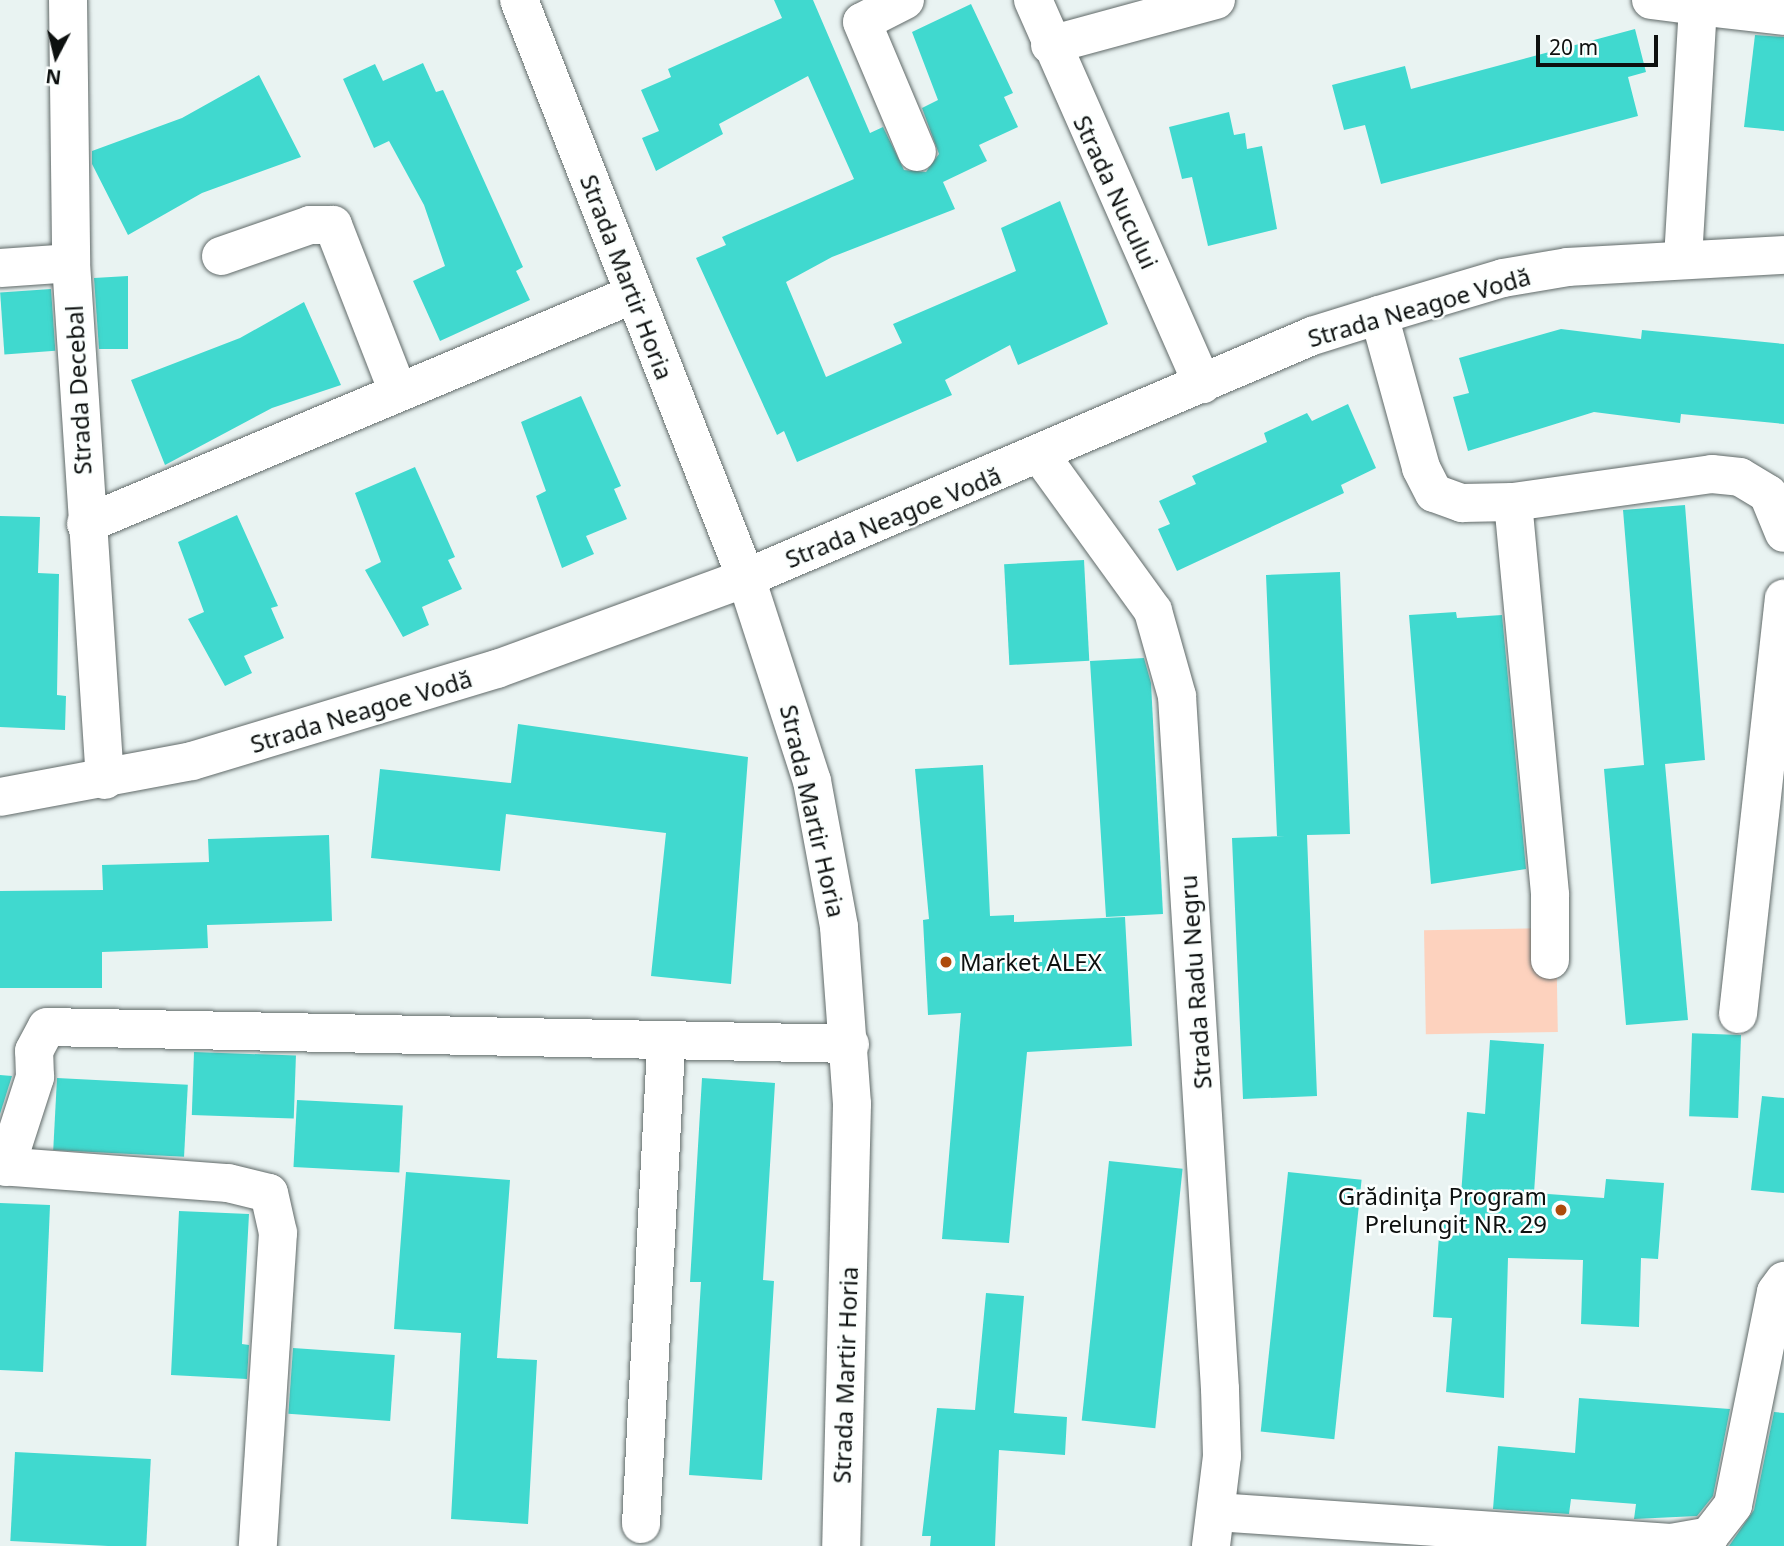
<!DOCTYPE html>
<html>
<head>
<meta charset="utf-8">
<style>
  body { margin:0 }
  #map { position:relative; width:1784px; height:1546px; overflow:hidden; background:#e9f3f2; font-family:"Noto Sans",sans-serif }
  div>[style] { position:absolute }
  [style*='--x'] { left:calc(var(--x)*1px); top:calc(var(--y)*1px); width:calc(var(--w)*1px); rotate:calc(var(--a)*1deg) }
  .green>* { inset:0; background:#fdd2be; transform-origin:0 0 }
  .building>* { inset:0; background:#40d9cf; transform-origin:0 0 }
  .roads { filter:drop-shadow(0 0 2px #616a69) drop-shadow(0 0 2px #616a69) }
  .minor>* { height:38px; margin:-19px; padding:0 19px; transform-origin:19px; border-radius:19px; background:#fff }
  .dots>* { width:19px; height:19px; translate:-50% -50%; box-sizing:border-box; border:4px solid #fbfffe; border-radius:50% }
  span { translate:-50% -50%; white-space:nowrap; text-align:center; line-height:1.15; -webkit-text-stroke:5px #fbfffe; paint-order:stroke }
  .street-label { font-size:24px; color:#0d100f }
  .poi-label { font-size:24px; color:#0d100f }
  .left { translate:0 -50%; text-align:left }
  .right { translate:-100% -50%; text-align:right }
  .north { position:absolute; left:21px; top:21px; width:70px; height:70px; -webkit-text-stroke:5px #fbfffe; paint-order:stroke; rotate:187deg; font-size:19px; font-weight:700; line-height:28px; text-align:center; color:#0d100f }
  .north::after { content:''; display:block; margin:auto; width:24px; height:32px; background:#0d100f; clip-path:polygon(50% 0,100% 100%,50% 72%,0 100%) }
  .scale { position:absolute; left:1536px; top:35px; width:122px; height:32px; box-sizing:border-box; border:4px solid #0d100f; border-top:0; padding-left:9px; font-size:21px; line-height:24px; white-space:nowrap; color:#0d100f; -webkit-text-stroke:5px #fbfffe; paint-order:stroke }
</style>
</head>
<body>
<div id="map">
  <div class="green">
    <i style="left:1556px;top:928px;width:104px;height:132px;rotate:89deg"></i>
  </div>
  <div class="building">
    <i style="clip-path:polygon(774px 0,813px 0,870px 133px,883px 127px,904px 170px,926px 172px,939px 154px,922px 108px,938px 100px,912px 32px,971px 4px,1013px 93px,1004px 97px,1018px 127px,979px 145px,987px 161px,943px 182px,955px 209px,832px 257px,786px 282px,826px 377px,902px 343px,893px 324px,1016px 271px,1001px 228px,1060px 201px,1108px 324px,1018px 365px,1010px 345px,945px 380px,952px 395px,797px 462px,784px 431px,777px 435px,696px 258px,726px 245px,722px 237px,854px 179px,808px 76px,719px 124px,723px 134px,656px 171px,642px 138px,659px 131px,641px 90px,671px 77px,668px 69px,782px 18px)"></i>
    <i style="clip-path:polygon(1635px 29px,1646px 72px,1628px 77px,1638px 116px,1381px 184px,1365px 125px,1344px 130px,1332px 85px,1405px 66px,1411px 89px)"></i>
    <i style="clip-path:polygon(1755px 35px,1784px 37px,1784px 131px,1744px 127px)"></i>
    <i style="clip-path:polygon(423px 63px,436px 92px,443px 90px,523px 267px,516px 271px,530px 300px,440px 341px,413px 281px,445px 266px,424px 205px,389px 141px,374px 148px,343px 79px,375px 64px,383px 81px)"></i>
    <i style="clip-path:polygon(259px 75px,301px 157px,202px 193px,128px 235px,92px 164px,92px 151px,182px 118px)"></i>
    <i style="clip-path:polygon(1229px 112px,1234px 135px,1245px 133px,1247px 149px,1262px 146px,1277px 229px,1208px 246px,1192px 177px,1182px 179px,1169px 127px)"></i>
    <i style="clip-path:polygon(128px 276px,128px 349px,99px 349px,94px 278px)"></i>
    <i style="left:51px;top:289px;width:62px;height:51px;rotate:86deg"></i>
    <i style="clip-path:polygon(304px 302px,341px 385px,272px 408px,165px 465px,131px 380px,240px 338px)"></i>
    <i style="clip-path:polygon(1561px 329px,1641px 339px,1642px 330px,1784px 344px,1784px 424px,1681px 414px,1680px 423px,1594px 412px,1468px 451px,1453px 397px,1469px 393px,1459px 358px)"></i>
    <i style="clip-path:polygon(581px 396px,621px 486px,614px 489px,627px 519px,586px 536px,594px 554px,562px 568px,536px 496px,546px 491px,521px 422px)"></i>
    <i style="clip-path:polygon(1348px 404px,1376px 468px,1341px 485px,1344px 493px,1177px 571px,1158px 529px,1170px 524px,1159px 501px,1196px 484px,1192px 476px,1267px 442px,1264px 433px,1307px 413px,1312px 421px)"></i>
    <i style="clip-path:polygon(415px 467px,455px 557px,448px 560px,462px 589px,422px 607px,429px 625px,403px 637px,365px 570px,381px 562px,355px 493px)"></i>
    <i style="clip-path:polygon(1685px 505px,1705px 760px,1665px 764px,1688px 1020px,1626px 1025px,1604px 769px,1644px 765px,1623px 510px)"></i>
    <i style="clip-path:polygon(237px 515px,278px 606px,271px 608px,284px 638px,244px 656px,252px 673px,225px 686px,188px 619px,204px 612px,178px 542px)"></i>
    <i style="clip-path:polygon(0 516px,40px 517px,38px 573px,59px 574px,57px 695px,66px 696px,65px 730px,0 727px)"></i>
    <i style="left:1084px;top:560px;width:101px;height:80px;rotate:87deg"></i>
    <i style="clip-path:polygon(1340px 572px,1350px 834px,1307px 835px,1317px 1096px,1243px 1099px,1232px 838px,1285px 836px,1277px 836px,1266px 575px)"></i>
    <i style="clip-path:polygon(1456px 612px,1457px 618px,1502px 615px,1526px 869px,1431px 884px,1409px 615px)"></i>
    <i style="clip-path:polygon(1144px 658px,1151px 683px,1163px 914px,1106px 917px,1090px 661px)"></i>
    <i style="clip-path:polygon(518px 724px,748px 757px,731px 984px,651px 976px,666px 833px,506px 814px,500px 871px,371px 858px,380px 769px,511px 783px)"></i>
    <i style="clip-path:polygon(983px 765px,990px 916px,1014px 915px,1014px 922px,1125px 917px,1132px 1046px,1027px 1052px,1009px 1243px,942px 1239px,961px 1013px,928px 1015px,923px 920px,929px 919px,915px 769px)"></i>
    <i style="clip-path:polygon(329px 835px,332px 921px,207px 925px,208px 948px,102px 952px,102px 988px,0 988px,0 891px,103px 890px,102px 865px,209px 862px,208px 839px)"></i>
    <i style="left:1741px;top:1035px;width:83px;height:49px;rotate:92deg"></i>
    <i style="clip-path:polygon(1490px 1040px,1544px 1044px,1534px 1193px,1604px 1198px,1606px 1179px,1664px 1183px,1658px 1259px,1641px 1258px,1639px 1327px,1581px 1324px,1583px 1260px,1508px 1258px,1504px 1398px,1446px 1392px,1452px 1318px,1433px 1317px,1440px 1222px,1459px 1223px,1467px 1112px,1485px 1114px)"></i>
    <i style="left:194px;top:1052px;width:102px;height:63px;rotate:2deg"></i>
    <i style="clip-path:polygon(0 1075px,12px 1076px,0 1114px)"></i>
    <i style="left:57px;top:1078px;width:131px;height:72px;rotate:3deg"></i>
    <i style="clip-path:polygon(702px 1078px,775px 1083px,763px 1280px,774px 1281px,762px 1480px,689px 1475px,701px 1282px,690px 1282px)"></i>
    <i style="clip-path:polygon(1762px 1096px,1784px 1098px,1784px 1193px,1751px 1190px)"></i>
    <i style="left:297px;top:1100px;width:106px;height:67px;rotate:3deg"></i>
    <i style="left:1109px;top:1161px;width:74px;height:261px;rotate:6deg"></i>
    <i style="clip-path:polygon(406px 1172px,510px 1180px,497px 1358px,537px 1360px,528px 1524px,451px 1519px,461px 1333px,394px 1329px)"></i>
    <i style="left:1288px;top:1172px;width:74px;height:261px;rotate:6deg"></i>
    <i style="clip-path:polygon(0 1203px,50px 1205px,43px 1372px,0 1370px)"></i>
    <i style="clip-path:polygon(179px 1211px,249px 1214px,242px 1344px,249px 1345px,247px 1379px,171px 1375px)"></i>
    <i style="clip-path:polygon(986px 1293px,1024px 1296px,1014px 1413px,1067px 1417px,1065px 1455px,999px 1450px,995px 1546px,930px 1546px,931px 1536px,922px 1536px,937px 1408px,975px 1410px)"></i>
    <i style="left:293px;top:1348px;width:102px;height:66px;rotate:4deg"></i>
    <i style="clip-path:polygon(1579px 1398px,1730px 1409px,1713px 1496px,1697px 1516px,1634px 1519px,1636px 1504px,1571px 1499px,1569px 1514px,1493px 1509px,1498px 1446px,1575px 1453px)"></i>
    <i style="clip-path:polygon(1774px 1412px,1784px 1413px,1784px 1546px,1729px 1546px,1754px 1510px)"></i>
    <i style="left:15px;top:1452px;width:136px;height:89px;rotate:3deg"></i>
  </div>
  <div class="roads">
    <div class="minor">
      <i style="--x:68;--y:0;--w:263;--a:89.3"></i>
      <i style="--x:71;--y:263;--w:518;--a:86.24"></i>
      <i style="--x:519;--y:0;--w:621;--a:68.56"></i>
      <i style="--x:746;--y:578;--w:213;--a:72"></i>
      <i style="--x:812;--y:781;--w:148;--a:79.5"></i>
      <i style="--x:839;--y:927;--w:177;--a:85.8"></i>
      <i style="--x:852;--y:1104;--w:442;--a:91.4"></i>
      <i style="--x:905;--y:0;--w:48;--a:152.9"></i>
      <i style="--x:862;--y:22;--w:141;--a:67.1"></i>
      <i style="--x:1033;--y:0;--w:420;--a:66.2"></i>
      <i style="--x:1651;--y:0;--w:47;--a:7.3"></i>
      <i style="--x:1698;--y:6;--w:250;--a:93.4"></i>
      <i style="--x:1698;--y:6;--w:87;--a:6.6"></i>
      <i style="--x:1050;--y:45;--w:172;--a:-15.2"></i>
      <i style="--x:221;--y:256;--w:94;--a:-19.2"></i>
      <i style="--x:310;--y:225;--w:23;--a:0"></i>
      <i style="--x:333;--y:225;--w:179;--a:68.7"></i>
      <i style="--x:0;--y:268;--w:71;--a:-4"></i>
      <i style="--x:1379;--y:315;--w:159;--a:74.6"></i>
      <i style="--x:1421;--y:468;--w:28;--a:63"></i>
      <i style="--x:1434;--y:493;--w:30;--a:20"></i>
      <i style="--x:1462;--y:503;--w:51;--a:-1.1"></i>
      <i style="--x:1513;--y:502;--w:201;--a:-8"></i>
      <i style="--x:1712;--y:474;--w:28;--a:6"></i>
      <i style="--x:1740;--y:477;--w:33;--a:31"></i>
      <i style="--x:1768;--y:494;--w:42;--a:67.7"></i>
      <i style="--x:1041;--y:456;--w:191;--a:54.1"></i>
      <i style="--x:1153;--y:611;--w:88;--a:74.2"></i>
      <i style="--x:1177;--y:696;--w:694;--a:86.45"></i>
      <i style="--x:1220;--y:1389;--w:67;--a:88.3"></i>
      <i style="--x:1222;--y:1456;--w:91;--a:97"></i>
      <i style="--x:1513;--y:502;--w:395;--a:84.6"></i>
      <i style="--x:1550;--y:895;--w:65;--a:90"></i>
      <i style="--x:86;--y:524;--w:594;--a:-22.77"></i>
      <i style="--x:0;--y:797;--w:195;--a:-10.6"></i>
      <i style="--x:192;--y:761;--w:319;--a:-16.8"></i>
      <i style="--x:497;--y:669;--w:265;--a:-20.1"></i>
      <i style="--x:746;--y:578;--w:616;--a:-23.15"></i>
      <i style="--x:1312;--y:336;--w:70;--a:-17.4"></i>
      <i style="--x:1379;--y:315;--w:129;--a:-16.6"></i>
      <i style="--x:1503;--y:278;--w:66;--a:-9.6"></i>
      <i style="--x:1568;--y:267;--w:216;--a:-3.2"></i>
      <i style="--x:1738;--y:1014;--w:418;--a:-83.7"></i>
      <i style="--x:0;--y:1166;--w:229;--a:4.3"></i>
      <i style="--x:228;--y:1183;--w:42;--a:13.7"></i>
      <i style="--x:269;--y:1193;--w:41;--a:77.3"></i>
      <i style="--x:278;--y:1233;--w:314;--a:93.7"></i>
      <i style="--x:6;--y:1167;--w:95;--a:-72.1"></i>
      <i style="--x:35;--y:1077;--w:26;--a:-92"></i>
      <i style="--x:34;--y:1051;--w:27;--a:-62"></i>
      <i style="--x:47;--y:1027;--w:803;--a:1.21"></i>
      <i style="--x:1216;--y:1512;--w:456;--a:3.9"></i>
      <i style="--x:1671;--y:1543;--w:39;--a:-10"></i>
      <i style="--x:1709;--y:1536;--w:39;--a:-52"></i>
      <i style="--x:1733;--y:1505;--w:217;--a:-78.6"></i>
      <i style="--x:1776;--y:1292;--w:14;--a:-54"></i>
      <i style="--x:641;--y:1524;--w:481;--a:-87"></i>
    </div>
  </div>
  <div class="dots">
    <i style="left:946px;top:962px;background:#ad4b0b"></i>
    <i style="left:1561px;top:1210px;background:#ad4b0b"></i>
  </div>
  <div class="street-label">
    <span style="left:1116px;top:192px;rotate:65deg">Strada Nucului</span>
    <span style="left:627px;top:277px;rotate:69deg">Strada Martir Horia</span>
    <span style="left:1419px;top:307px;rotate:-16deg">Strada Neagoe Vodă</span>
    <span style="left:78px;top:390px;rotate:-93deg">Strada Decebal</span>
    <span style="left:893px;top:517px;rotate:-22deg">Strada Neagoe Vodă</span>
    <span style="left:361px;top:711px;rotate:-17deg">Strada Neagoe Vodă</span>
    <span style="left:813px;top:811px;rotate:77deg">Strada Martir Horia</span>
    <span style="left:1195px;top:982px;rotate:-94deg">Strada Radu Negru</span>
    <span style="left:845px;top:1375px;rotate:-88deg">Strada Martir Horia</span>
  </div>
  <div class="poi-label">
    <span class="left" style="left:960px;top:962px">Market ALEX</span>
    <span class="right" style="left:1547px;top:1210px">Grădiniţa Program<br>Prelungit NR. 29</span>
  </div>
  <div class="north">N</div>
  <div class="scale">20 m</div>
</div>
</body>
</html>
